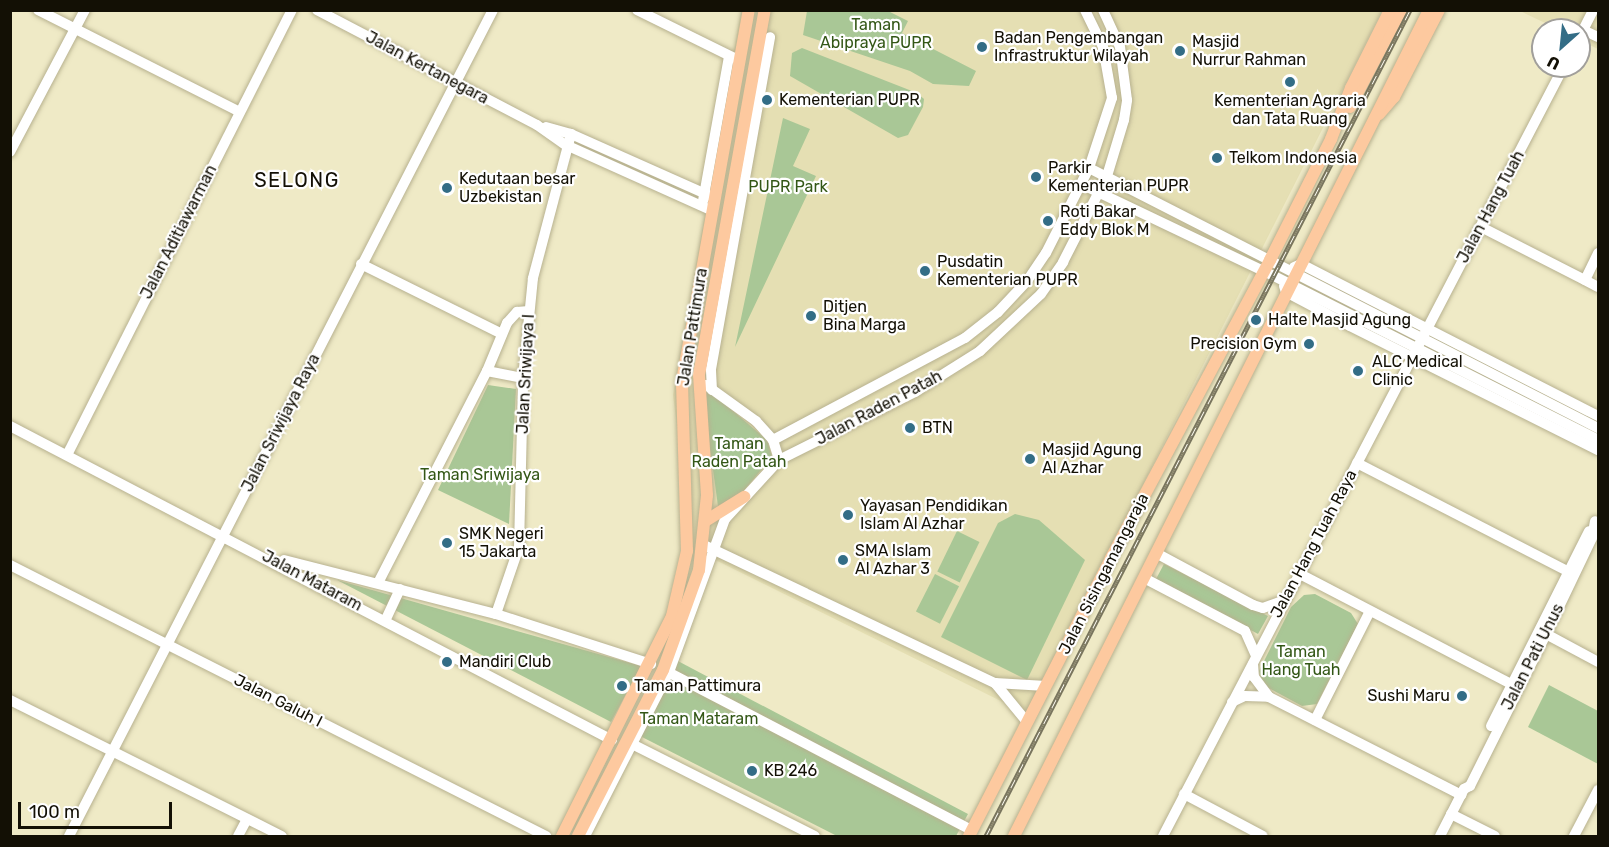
<!DOCTYPE html>
<html>
<head>
<meta charset="utf-8">
<style>
  body { margin:0 }
  #map { position:relative; width:1609px; height:847px; overflow:hidden; background:#efeac6; font-family:Rubik,sans-serif }
  div>[style] { position:absolute }
  [style*='--x'] { left:calc(var(--x)*1px); top:calc(var(--y)*1px); width:calc(var(--w)*1px); rotate:calc(var(--a)*1deg) }
  .built>* { inset:0; background:#e5dfb3 }
  .green>* { inset:0; background:#a9c796; transform-origin:0 0 }
  .roads { filter:drop-shadow(0 0 2px #b7b18f) drop-shadow(0 0 2px #b7b18f) }
  .minor>* { height:10px; margin:-5px; padding:0 5px; transform-origin:5px; border-radius:5px; background:#fff }
  .major>* { height:12px; margin:-6px; padding:0 6px; transform-origin:6px; border-radius:6px; background:#fdc99f }
  .rail>* { height:5px; margin-top:-2.5px; transform-origin:0; background:repeating-linear-gradient(90deg,#fff 0 9px,#79755e 0 18px); box-sizing:border-box; border-block:2px solid #79755e }
  .dots>* { width:16px; height:16px; translate:-50% -50%; box-sizing:border-box; border:3px solid #fff; border-radius:50% }
  span { translate:-50% -50%; white-space:nowrap; text-align:center; line-height:1.15; -webkit-text-stroke:4.5px #fff; paint-order:stroke }
  .park-label { font-size:16px; color:#335716 }
  .poi-label { font-size:16px; color:#131005 }
  .left { translate:0 -50%; text-align:left }
  .right { translate:-100% -50%; text-align:right }
  .street-label { font-size:16px; color:#131005 }
  .quarter-label { font-size:20px; color:#131005; letter-spacing:1.5px }
  .frame { position:absolute; inset:0; border:12px solid #131005; pointer-events:none }
  .north { position:absolute; left:1531px; top:18px; width:60px; height:60px; box-sizing:border-box; background:#fff; border:2px solid #a19f9b; border-radius:50%; rotate:207deg; font-size:16px; font-weight:700; line-height:24px; text-align:center; color:#131005 }
  .north::after { content:''; display:block; margin:auto; width:21px; height:27px; background:#336d86; clip-path:polygon(50% 0,100% 100%,50% 72%,0 100%) }
  .scale { position:absolute; left:18px; top:802px; width:154px; height:27px; box-sizing:border-box; border:3px solid #131005; border-top:0; padding-left:8px; font-size:18px; line-height:21px; white-space:nowrap; color:#131005; -webkit-text-stroke:4px #fff; paint-order:stroke }
</style>
</head>
<body>
<div id="map">
  <div class="built">
    <i style="clip-path:polygon(741px 11px,1382px 11px,1027px 714px,693px 549px,673px 395px)"></i>
    <i style="clip-path:polygon(1520px 11px,1598px 11px,1598px 49px,1579px 40px,1579px 30px,1560px 30px)"></i>
  </div>
  <div class="green">
    <i style="clip-path:polygon(807px 11px,888px 11px,908px 21px,902px 33px,976px 71px,969px 86px,933px 84px,910px 71px,803px 35px)"></i>
    <i style="clip-path:polygon(802px 48px,917px 93px,924px 99px,923px 107px,908px 135px,898px 138px,790px 76px,792px 53px)"></i>
    <i style="clip-path:polygon(783px 118px,810px 129px,793px 166px,816px 176px,735px 347px)"></i>
    <i style="clip-path:polygon(488px 385px,516px 389px,509px 524px,438px 490px)"></i>
    <i style="clip-path:polygon(702px 390px,712px 393px,767px 440px,772px 457px,741px 494px,718px 506px)"></i>
    <i style="clip-path:polygon(1015px 514px,1039px 520px,1085px 560px,1027px 680px,941px 637px,998px 523px)"></i>
    <i style="left:957px;top:531px;width:25px;height:45px;rotate:26deg"></i>
    <i style="clip-path:polygon(1164px 564px,1268px 616px,1258px 634px,1156px 579px)"></i>
    <i style="left:935px;top:574px;width:27px;height:42px;rotate:27deg"></i>
    <i style="clip-path:polygon(337px 580px,641px 666px,611px 722px)"></i>
    <i style="clip-path:polygon(1315px 594px,1351px 613px,1358px 624px,1317px 704px,1302px 706px,1263px 685px,1259px 671px,1291px 607px,1304px 595px)"></i>
    <i style="clip-path:polygon(676px 660px,968px 814px,956px 836px,837px 836px,638px 735px)"></i>
    <i style="clip-path:polygon(1549px 685px,1598px 711px,1598px 764px,1528px 727px)"></i>
  </div>
  <div class="roads">
    <div class="minor">
      <i style="--x:38;--y:10;--w:226;--a:26.8"></i>
      <i style="--x:317;--y:10;--w:248;--a:27.6"></i>
      <i style="--x:537;--y:125;--w:35;--a:35"></i>
      <i style="--x:566;--y:145;--w:161;--a:24.2"></i>
      <i style="--x:637;--y:10;--w:108;--a:26.3"></i>
      <i style="--x:1583;--y:30;--w:17;--a:25"></i>
      <i style="--x:1579;--y:38;--w:31;--a:-63"></i>
      <i style="--x:546;--y:127;--w:26;--a:16"></i>
      <i style="--x:571;--y:134;--w:158;--a:24"></i>
      <i style="--x:10;--y:152;--w:161;--a:-62.2"></i>
      <i style="--x:1089;--y:168;--w:572;--a:27.06"></i>
      <i style="--x:1081;--y:184;--w:212;--a:25.5"></i>
      <i style="--x:1272;--y:275;--w:365;--a:26.8"></i>
      <i style="--x:703;--y:201;--w:146;--a:-79.8"></i>
      <i style="--x:1481;--y:227;--w:131;--a:27.1"></i>
      <i style="--x:361;--y:264;--w:157;--a:26.4"></i>
      <i style="--x:1294;--y:267;--w:8;--a:-23"></i>
      <i style="--x:1301;--y:264;--w:334;--a:27.1"></i>
      <i style="--x:1585;--y:280;--w:30;--a:-64"></i>
      <i style="--x:1284;--y:286;--w:6;--a:72"></i>
      <i style="--x:1286;--y:292;--w:72;--a:28"></i>
      <i style="--x:1350;--y:326;--w:277;--a:26.6"></i>
      <i style="--x:487;--y:371;--w:37;--a:11"></i>
      <i style="--x:706;--y:385;--w:62;--a:35.8"></i>
      <i style="--x:756;--y:421;--w:25;--a:48"></i>
      <i style="--x:773;--y:440;--w:21;--a:73"></i>
      <i style="--x:712;--y:390;--w:21;--a:-93"></i>
      <i style="--x:711;--y:369;--w:337;--a:-79.9"></i>
      <i style="--x:10;--y:426;--w:679;--a:27.55"></i>
      <i style="--x:773;--y:440;--w:217;--a:-28"></i>
      <i style="--x:965;--y:338;--w:42;--a:-38.2"></i>
      <i style="--x:998;--y:312;--w:42;--a:-46.9"></i>
      <i style="--x:1027;--y:281;--w:34;--a:-56"></i>
      <i style="--x:1046;--y:253;--w:95;--a:-63.2"></i>
      <i style="--x:1089;--y:168;--w:74;--a:-71.8"></i>
      <i style="--x:1112;--y:98;--w:52;--a:-100"></i>
      <i style="--x:1103;--y:47;--w:41;--a:-115.9"></i>
      <i style="--x:67;--y:455;--w:499;--a:-63.2"></i>
      <i style="--x:1357;--y:463;--w:236;--a:27.2"></i>
      <i style="--x:706;--y:546;--w:320;--a:25.4"></i>
      <i style="--x:995;--y:683;--w:51;--a:3.4"></i>
      <i style="--x:1156;--y:553;--w:110;--a:28.2"></i>
      <i style="--x:1253;--y:605;--w:10;--a:17"></i>
      <i style="--x:1263;--y:608;--w:23;--a:-20"></i>
      <i style="--x:284;--y:560;--w:219;--a:14.3"></i>
      <i style="--x:496;--y:614;--w:163;--a:17.9"></i>
      <i style="--x:10;--y:565;--w:601;--a:26.82"></i>
      <i style="--x:1298;--y:573;--w:240;--a:27.5"></i>
      <i style="--x:1144;--y:578;--w:114;--a:27.7"></i>
      <i style="--x:1245;--y:631;--w:27;--a:66"></i>
      <i style="--x:378;--y:583;--w:238;--a:-62.8"></i>
      <i style="--x:487;--y:371;--w:52;--a:-67.4"></i>
      <i style="--x:507;--y:323;--w:15;--a:-48"></i>
      <i style="--x:517;--y:312;--w:12;--a:-5"></i>
      <i style="--x:496;--y:614;--w:71;--a:-71.1"></i>
      <i style="--x:519;--y:547;--w:169;--a:-88.6"></i>
      <i style="--x:523;--y:378;--w:100;--a:-84.3"></i>
      <i style="--x:533;--y:278;--w:149;--a:-75.2"></i>
      <i style="--x:386;--y:619;--w:33;--a:-65"></i>
      <i style="--x:1546;--y:634;--w:59;--a:28.3"></i>
      <i style="--x:1253;--y:664;--w:13;--a:86"></i>
      <i style="--x:1254;--y:677;--w:25;--a:53"></i>
      <i style="--x:664;--y:670;--w:347;--a:27.5"></i>
      <i style="--x:995;--y:683;--w:50;--a:50.6"></i>
      <i style="--x:10;--y:700;--w:304;--a:26.6"></i>
      <i style="--x:1232;--y:702;--w:14;--a:-25"></i>
      <i style="--x:1245;--y:696;--w:24;--a:2"></i>
      <i style="--x:1269;--y:697;--w:216;--a:27"></i>
      <i style="--x:1315;--y:720;--w:122;--a:-63.2"></i>
      <i style="--x:1491;--y:726;--w:218;--a:-63.3"></i>
      <i style="--x:628;--y:742;--w:209;--a:26.7"></i>
      <i style="--x:1184;--y:794;--w:89;--a:28"></i>
      <i style="--x:1451;--y:814;--w:49;--a:26.6"></i>
      <i style="--x:69;--y:836;--w:928;--a:-62.83"></i>
      <i style="--x:238;--y:836;--w:19;--a:-62"></i>
      <i style="--x:585;--y:836;--w:184;--a:-62.9"></i>
      <i style="--x:669;--y:672;--w:163;--a:-69.9"></i>
      <i style="--x:725;--y:519;--w:80;--a:-47.5"></i>
      <i style="--x:779;--y:460;--w:152;--a:-26.6"></i>
      <i style="--x:915;--y:392;--w:77;--a:-32.2"></i>
      <i style="--x:980;--y:351;--w:83;--a:-43.1"></i>
      <i style="--x:1041;--y:294;--w:39;--a:-55"></i>
      <i style="--x:1063;--y:262;--w:97;--a:-62.9"></i>
      <i style="--x:1107;--y:176;--w:59;--a:-73.1"></i>
      <i style="--x:1124;--y:120;--w:20;--a:-81"></i>
      <i style="--x:1127;--y:100;--w:53;--a:-97.5"></i>
      <i style="--x:1120;--y:47;--w:41;--a:-114.7"></i>
      <i style="--x:1163;--y:836;--w:868;--a:-62.49"></i>
      <i style="--x:1440;--y:836;--w:53;--a:-62.9"></i>
      <i style="--x:1464;--y:789;--w:7;--a:-27"></i>
      <i style="--x:1470;--y:786;--w:170;--a:-63.4"></i>
      <i style="--x:1546;--y:634;--w:106;--a:-64.4"></i>
      <i style="--x:1592;--y:538;--w:17;--a:-80"></i>
      <i style="--x:1574;--y:836;--w:52;--a:-62.4"></i>
    </div>
    <div class="major">
      <i style="--x:1350;--y:107;--w:110;--a:-62.3"></i>
      <i style="--x:1379;--y:114;--w:23;--a:-49"></i>
      <i style="--x:1394;--y:97;--w:98;--a:-62.7"></i>
      <i style="--x:707;--y:520;--w:44;--a:-31.9"></i>
      <i style="--x:562;--y:836;--w:246;--a:-63.4"></i>
      <i style="--x:672;--y:616;--w:67;--a:-77"></i>
      <i style="--x:687;--y:551;--w:170;--a:-91.7"></i>
      <i style="--x:682;--y:381;--w:377;--a:-79.8"></i>
      <i style="--x:578;--y:836;--w:186;--a:-62.9"></i>
      <i style="--x:663;--y:670;--w:106;--a:-70.2"></i>
      <i style="--x:699;--y:570;--w:75;--a:-83.9"></i>
      <i style="--x:707;--y:495;--w:120;--a:-93.8"></i>
      <i style="--x:699;--y:375;--w:371;--a:-79.8"></i>
      <i style="--x:969;--y:836;--w:312;--a:-62.9"></i>
      <i style="--x:1111;--y:558;--w:338;--a:-61.9"></i>
      <i style="--x:1270;--y:260;--w:136;--a:-63.2"></i>
      <i style="--x:1331;--y:139;--w:55;--a:-68.6"></i>
      <i style="--x:1351;--y:88;--w:87;--a:-63.4"></i>
      <i style="--x:1014;--y:836;--w:924;--a:-63.32"></i>
    </div>
  </div>
  <div class="rail">
    <i style="--x:986;--y:836;--w:928;--a:-62.83"></i>
  </div>
  <div class="dots">
    <i style="left:982px;top:47px;background:#336d86"></i>
    <i style="left:1180px;top:51px;background:#336d86"></i>
    <i style="left:1290px;top:82px;background:#336d86"></i>
    <i style="left:767px;top:100px;background:#336d86"></i>
    <i style="left:1217px;top:158px;background:#336d86"></i>
    <i style="left:1036px;top:177px;background:#336d86"></i>
    <i style="left:447px;top:188px;background:#336d86"></i>
    <i style="left:1048px;top:221px;background:#336d86"></i>
    <i style="left:925px;top:271px;background:#336d86"></i>
    <i style="left:811px;top:316px;background:#336d86"></i>
    <i style="left:1256px;top:320px;background:#336d86"></i>
    <i style="left:1309px;top:344px;background:#336d86"></i>
    <i style="left:1358px;top:371px;background:#336d86"></i>
    <i style="left:910px;top:428px;background:#336d86"></i>
    <i style="left:1030px;top:459px;background:#336d86"></i>
    <i style="left:848px;top:515px;background:#336d86"></i>
    <i style="left:447px;top:543px;background:#336d86"></i>
    <i style="left:843px;top:560px;background:#336d86"></i>
    <i style="left:447px;top:662px;background:#336d86"></i>
    <i style="left:622px;top:686px;background:#336d86"></i>
    <i style="left:1462px;top:696px;background:#336d86"></i>
    <i style="left:752px;top:771px;background:#336d86"></i>
  </div>
  <div class="park-label">
    <span style="left:876px;top:34px">Taman<br>Abipraya PUPR</span>
    <span style="left:788px;top:187px">PUPR Park</span>
    <span style="left:739px;top:453px">Taman<br>Raden Patah</span>
    <span style="left:480px;top:475px">Taman Sriwijaya</span>
    <span style="left:1301px;top:661px">Taman<br>Hang Tuah</span>
    <span style="left:699px;top:719px">Taman Mataram</span>
  </div>
  <div class="poi-label">
    <span class="left" style="left:994px;top:47px">Badan Pengembangan<br>Infrastruktur Wilayah</span>
    <span class="left" style="left:1192px;top:51px">Masjid<br>Nurrur Rahman</span>
    <span class="left" style="left:779px;top:100px">Kementerian PUPR</span>
    <span style="left:1290px;top:110px">Kementerian Agraria<br>dan Tata Ruang</span>
    <span class="left" style="left:1229px;top:158px">Telkom Indonesia</span>
    <span class="left" style="left:1048px;top:177px">Parkir<br>Kementerian PUPR</span>
    <span class="left" style="left:459px;top:188px">Kedutaan besar<br>Uzbekistan</span>
    <span class="left" style="left:1060px;top:221px">Roti Bakar<br>Eddy Blok M</span>
    <span class="left" style="left:937px;top:271px">Pusdatin<br>Kementerian PUPR</span>
    <span class="left" style="left:823px;top:316px">Ditjen<br>Bina Marga</span>
    <span class="left" style="left:1268px;top:320px">Halte Masjid Agung</span>
    <span class="right" style="left:1297px;top:344px">Precision Gym</span>
    <span class="left" style="left:1372px;top:371px">ALC Medical<br>Clinic</span>
    <span class="left" style="left:922px;top:428px">BTN</span>
    <span class="left" style="left:1042px;top:459px">Masjid Agung<br>Al Azhar</span>
    <span class="left" style="left:860px;top:515px">Yayasan Pendidikan<br>Islam Al Azhar</span>
    <span class="left" style="left:459px;top:543px">SMK Negeri<br>15 Jakarta</span>
    <span class="left" style="left:855px;top:560px">SMA Islam<br>Al Azhar 3</span>
    <span class="left" style="left:459px;top:662px">Mandiri Club</span>
    <span class="left" style="left:634px;top:686px">Taman Pattimura</span>
    <span class="right" style="left:1450px;top:696px">Sushi Maru</span>
    <span class="left" style="left:764px;top:771px">KB 246</span>
  </div>
  <div class="street-label">
    <span style="left:427px;top:68px;rotate:28deg">Jalan Kertanegara</span>
    <span style="left:1491px;top:207px;rotate:-62deg">Jalan Hang Tuah</span>
    <span style="left:179px;top:232px;rotate:-63deg">Jalan Aditiawarman</span>
    <span style="left:693px;top:327px;rotate:-81deg">Jalan Pattimura</span>
    <span style="left:526px;top:374px;rotate:-87deg">Jalan Sriwijaya I</span>
    <span style="left:879px;top:408px;rotate:-28deg">Jalan Raden Patah</span>
    <span style="left:281px;top:423px;rotate:-63deg">Jalan Sriwijaya Raya</span>
    <span style="left:1314px;top:544px;rotate:-62deg">Jalan Hang Tuah Raya</span>
    <span style="left:1104px;top:574px;rotate:-63deg">Jalan Sisingamangaraja</span>
    <span style="left:312px;top:581px;rotate:28deg">Jalan Mataram</span>
    <span style="left:1533px;top:657px;rotate:-63deg">Jalan Pati Unus</span>
    <span style="left:278px;top:701px;rotate:27deg">Jalan Galuh I</span>
  </div>
  <div class="quarter-label">
    <span style="left:297px;top:180px">SELONG</span>
  </div>
  <div class="frame"></div>
  <div class="north">U</div>
  <div class="scale">100 m</div>
</div>
</body>
</html>
